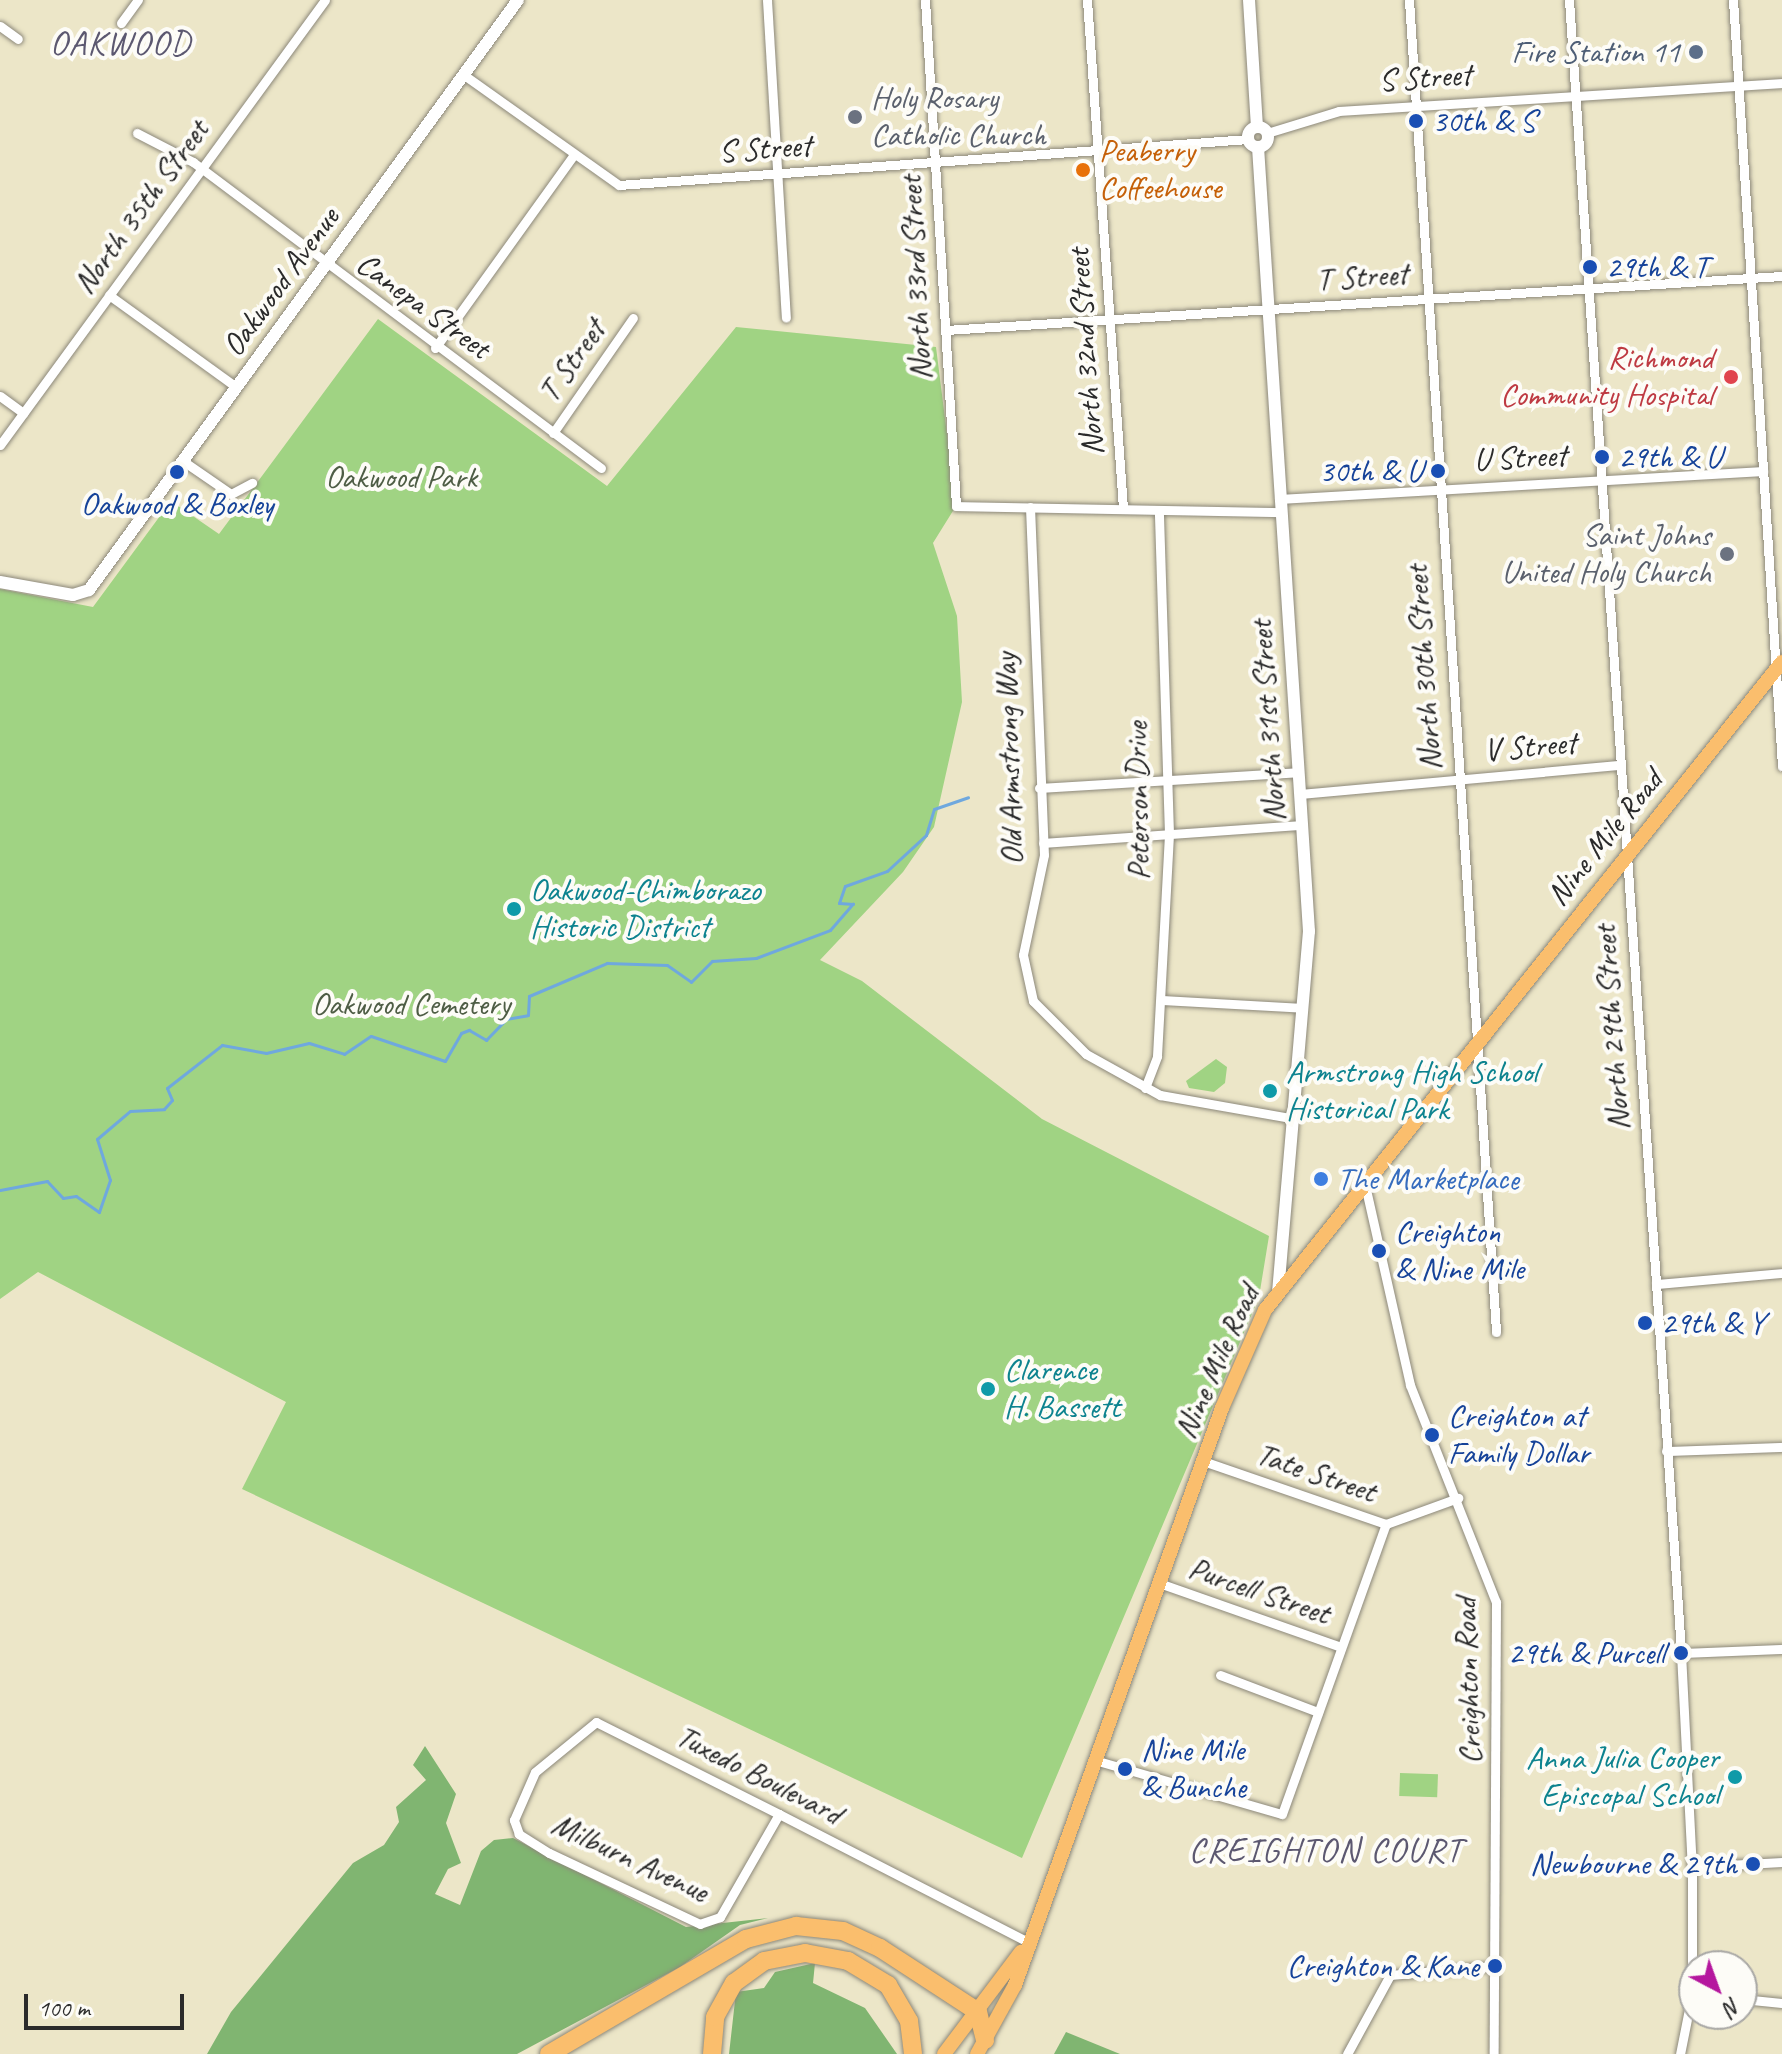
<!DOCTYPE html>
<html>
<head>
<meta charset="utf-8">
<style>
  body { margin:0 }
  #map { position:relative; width:1782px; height:2054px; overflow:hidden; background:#ece6c8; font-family:Caveat,sans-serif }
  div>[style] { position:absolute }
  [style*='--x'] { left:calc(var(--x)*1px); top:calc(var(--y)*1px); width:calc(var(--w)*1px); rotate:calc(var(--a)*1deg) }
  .green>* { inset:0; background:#a0d383; transform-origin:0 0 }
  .forest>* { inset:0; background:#80b571 }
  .stream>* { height:3px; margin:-1.5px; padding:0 1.5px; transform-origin:1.5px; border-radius:1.5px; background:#6fa8de }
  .roads { filter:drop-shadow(0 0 2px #8c887a) drop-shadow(0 0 2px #8c887a) }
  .minor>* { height:9px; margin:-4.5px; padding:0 4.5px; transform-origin:4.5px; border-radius:4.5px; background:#fff }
  .tertiary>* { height:12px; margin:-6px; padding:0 6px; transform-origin:6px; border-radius:6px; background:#fff }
  .tertiary>.ring { margin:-6px; padding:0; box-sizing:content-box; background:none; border:12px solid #fff; border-radius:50% }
  .primary>* { height:14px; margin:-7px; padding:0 7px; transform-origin:7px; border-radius:7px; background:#fabe6d }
  .motorway>* { height:18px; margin:-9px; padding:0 9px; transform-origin:9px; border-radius:9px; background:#fabe6d }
  .dots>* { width:22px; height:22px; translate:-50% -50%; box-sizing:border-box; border:4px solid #fdfcf7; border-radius:50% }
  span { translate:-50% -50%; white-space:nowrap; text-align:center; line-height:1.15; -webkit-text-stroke:8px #fdfcf7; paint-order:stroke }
  .service-label { font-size:32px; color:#4e5e75 }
  .right { translate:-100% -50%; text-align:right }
  .street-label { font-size:32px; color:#2b2b2b }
  .worship-label { font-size:32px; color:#5b616d }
  .left { translate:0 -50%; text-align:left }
  .transit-label { font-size:32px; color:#164399 }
  .food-label { font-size:32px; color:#c56008 }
  .health-label { font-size:32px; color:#be3a42 }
  .park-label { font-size:32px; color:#4e5d45 }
  .culture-label { font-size:32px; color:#0d838f }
  .shop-label { font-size:32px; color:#366cbe }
  .neighbourhood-label { font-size:34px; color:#5c5870; letter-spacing:2px }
  .north { position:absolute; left:1678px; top:1950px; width:80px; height:80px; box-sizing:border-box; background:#fdfcf7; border:2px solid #a9a8a5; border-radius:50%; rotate:139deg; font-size:22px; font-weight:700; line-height:32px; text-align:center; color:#2b2b2b }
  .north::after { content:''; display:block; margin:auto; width:28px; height:36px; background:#b5179e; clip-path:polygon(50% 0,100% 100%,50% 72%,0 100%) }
  .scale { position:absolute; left:24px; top:1994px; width:160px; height:36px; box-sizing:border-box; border:4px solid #2b2b2b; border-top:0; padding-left:10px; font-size:24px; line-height:28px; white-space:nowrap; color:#2b2b2b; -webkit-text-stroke:6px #fdfcf7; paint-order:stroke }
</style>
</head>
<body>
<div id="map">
  <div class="green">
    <i style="clip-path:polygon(378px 319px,607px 486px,736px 327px,936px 347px,956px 506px,933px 543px,957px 616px,962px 702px,934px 827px,903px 872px,820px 960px,862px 981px,1042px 1119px,1269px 1236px,1259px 1297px,1022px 1858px,242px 1489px,286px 1402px,38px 1272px,0 1299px,0 589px,93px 607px,171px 501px,219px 534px)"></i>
    <i style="clip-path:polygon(1216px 1059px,1227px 1067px,1225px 1083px,1214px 1092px,1189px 1088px,1186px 1081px)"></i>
    <i style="left:1400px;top:1773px;width:38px;height:23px;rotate:2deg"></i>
  </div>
  <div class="forest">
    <i style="clip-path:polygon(425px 1746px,456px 1794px,446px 1823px,461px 1863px,448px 1869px,435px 1894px,460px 1905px,481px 1851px,494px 1840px,513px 1838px,686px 1927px,768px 1918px,740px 1925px,680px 1967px,517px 2054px,207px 2054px,231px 2012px,353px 1863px,384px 1845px,399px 1822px,396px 1807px,426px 1780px,413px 1765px)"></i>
    <i style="clip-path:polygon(815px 1963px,813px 1983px,865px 2008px,897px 2054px,729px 2054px,736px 1992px,764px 1988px,775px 1972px)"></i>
    <i style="clip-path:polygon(1066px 2032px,1120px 2054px,1054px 2054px)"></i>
  </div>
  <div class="stream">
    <i style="--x:0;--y:1190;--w:48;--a:-10.8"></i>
    <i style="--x:47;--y:1181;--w:23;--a:47"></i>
    <i style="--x:63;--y:1198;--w:13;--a:-9"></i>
    <i style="--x:76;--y:1196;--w:28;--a:35"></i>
    <i style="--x:99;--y:1212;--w:34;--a:-71"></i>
    <i style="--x:110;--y:1180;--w:43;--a:-107.6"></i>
    <i style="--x:97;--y:1139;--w:43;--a:-40.3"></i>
    <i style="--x:130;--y:1111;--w:34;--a:-3"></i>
    <i style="--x:164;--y:1109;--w:12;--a:-48"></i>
    <i style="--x:172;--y:1100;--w:13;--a:-113"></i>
    <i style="--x:167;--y:1088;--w:70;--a:-38"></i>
    <i style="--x:222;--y:1045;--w:45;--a:10.3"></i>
    <i style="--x:266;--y:1053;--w:44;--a:-13.1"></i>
    <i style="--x:309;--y:1043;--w:37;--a:17"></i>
    <i style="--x:344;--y:1054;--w:32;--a:-34"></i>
    <i style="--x:371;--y:1036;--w:78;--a:18.7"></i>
    <i style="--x:445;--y:1061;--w:32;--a:-60"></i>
    <i style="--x:461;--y:1033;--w:9;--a:-21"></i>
    <i style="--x:469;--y:1030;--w:20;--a:30"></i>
    <i style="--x:486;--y:1040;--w:29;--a:-46"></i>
    <i style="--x:506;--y:1019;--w:22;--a:-10"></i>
    <i style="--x:528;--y:1015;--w:19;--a:-87"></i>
    <i style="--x:529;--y:996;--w:85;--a:-22.9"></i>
    <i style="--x:607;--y:963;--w:60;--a:1.9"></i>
    <i style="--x:667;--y:965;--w:29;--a:35"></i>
    <i style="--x:691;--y:982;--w:30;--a:-45"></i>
    <i style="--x:712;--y:961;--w:44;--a:-3.9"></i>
    <i style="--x:756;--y:958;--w:79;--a:-20.7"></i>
    <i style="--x:830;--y:930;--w:35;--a:-49"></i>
    <i style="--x:853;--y:904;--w:14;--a:-176"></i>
    <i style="--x:839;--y:903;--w:18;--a:-71"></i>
    <i style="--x:845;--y:886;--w:45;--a:-19.7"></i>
    <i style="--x:887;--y:871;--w:53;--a:-42.7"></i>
    <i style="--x:926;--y:835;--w:27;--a:-73"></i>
    <i style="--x:934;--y:809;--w:36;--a:-19"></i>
  </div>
  <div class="roads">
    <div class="minor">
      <i style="--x:767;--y:0;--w:318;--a:86.6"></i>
      <i style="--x:925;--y:0;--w:507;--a:86.49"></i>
      <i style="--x:956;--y:506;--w:324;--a:1.1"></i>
      <i style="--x:1087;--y:0;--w:509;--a:85.95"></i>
      <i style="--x:1409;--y:0;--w:1335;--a:86.26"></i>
      <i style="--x:1569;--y:0;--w:1657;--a:86.12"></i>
      <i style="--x:1681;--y:1653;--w:214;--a:87.1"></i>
      <i style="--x:1692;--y:1867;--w:127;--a:90"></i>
      <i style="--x:1692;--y:1994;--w:61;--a:101.3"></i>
      <i style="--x:1733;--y:0;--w:768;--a:86.34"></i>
      <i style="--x:121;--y:23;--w:29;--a:-54"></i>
      <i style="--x:0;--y:26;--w:22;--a:36"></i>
      <i style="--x:464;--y:75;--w:190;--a:35.4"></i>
      <i style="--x:619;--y:185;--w:631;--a:-4.18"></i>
      <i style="--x:137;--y:133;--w:63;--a:27.4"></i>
      <i style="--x:193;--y:162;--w:510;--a:36.87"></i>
      <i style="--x:1267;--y:133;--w:75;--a:-17"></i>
      <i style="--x:1339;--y:111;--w:444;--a:-3.6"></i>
      <i style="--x:109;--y:295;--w:157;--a:35.9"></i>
      <i style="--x:946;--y:330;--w:838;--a:-3.7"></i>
      <i style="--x:435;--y:348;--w:235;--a:-54.3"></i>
      <i style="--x:0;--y:396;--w:29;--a:36"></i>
      <i style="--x:553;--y:433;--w:140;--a:-55.2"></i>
      <i style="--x:0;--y:445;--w:551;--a:-53.86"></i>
      <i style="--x:183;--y:461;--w:58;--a:34.5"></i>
      <i style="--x:231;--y:494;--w:24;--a:-28"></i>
      <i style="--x:1279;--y:499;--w:485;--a:-3.3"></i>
      <i style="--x:1030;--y:507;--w:348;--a:87.7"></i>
      <i style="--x:1044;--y:855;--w:102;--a:101.9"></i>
      <i style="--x:1023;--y:955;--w:47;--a:77.7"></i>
      <i style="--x:1033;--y:1001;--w:75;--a:45"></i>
      <i style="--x:1086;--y:1054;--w:85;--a:29"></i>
      <i style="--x:1160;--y:1095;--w:133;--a:10"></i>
      <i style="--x:1039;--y:788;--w:259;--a:-3.5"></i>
      <i style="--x:1300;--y:794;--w:322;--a:-5.2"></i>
      <i style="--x:1043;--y:843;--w:259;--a:-4"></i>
      <i style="--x:1162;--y:1000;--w:141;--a:3.2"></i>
      <i style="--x:1145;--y:1088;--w:34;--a:-69"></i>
      <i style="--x:1157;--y:1056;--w:222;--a:-86.9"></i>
      <i style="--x:1169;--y:834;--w:324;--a:-91.8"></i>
      <i style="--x:1365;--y:1185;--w:205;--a:77.3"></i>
      <i style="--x:1410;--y:1385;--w:233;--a:68.4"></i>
      <i style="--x:1496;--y:1602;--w:452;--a:90.3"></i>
      <i style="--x:1656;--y:1284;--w:126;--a:-5"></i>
      <i style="--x:1666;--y:1451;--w:116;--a:-2"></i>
      <i style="--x:1203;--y:1461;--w:194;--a:19"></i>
      <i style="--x:1386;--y:1524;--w:77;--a:-19.9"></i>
      <i style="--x:1159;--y:1583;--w:193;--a:19.4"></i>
      <i style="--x:1681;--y:1653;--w:101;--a:-2.3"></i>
      <i style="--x:1220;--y:1675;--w:105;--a:20.7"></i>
      <i style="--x:1098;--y:1761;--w:191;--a:16.1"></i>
      <i style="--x:1282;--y:1814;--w:308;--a:-70.3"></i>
      <i style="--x:779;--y:1814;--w:119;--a:119.8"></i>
      <i style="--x:720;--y:1917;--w:21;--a:161"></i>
      <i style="--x:700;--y:1924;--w:167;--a:-154.8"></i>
      <i style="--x:549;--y:1853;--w:36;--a:-148"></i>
      <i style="--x:519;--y:1834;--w:15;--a:-110"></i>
      <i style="--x:514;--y:1820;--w:52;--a:-66.4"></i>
      <i style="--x:535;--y:1772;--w:79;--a:-39.3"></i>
      <i style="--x:596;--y:1722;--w:205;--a:26.7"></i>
      <i style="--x:779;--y:1814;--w:280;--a:27.2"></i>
      <i style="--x:1692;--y:1867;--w:90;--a:-3.2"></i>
      <i style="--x:1742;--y:1999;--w:40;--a:5.7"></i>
      <i style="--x:1347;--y:2054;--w:90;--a:-61.4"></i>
      <i style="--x:1390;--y:1975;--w:105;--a:-4.9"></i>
    </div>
    <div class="tertiary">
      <i style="--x:1249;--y:0;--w:127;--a:86.4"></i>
      <i class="ring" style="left:1248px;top:127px;width:8px;height:8px"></i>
      <i style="--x:1258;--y:147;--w:786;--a:86.28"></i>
      <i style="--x:1309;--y:931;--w:360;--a:94.9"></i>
      <i style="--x:0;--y:582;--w:74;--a:10.1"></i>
      <i style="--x:73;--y:595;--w:17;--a:-17"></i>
      <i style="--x:89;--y:590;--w:729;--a:-53.98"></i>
    </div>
    <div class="primary">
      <i style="--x:944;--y:2054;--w:128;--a:-53"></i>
      <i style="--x:977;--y:2054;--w:79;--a:-61.2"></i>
      <i style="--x:1015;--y:1985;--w:613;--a:-70.26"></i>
      <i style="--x:1222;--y:1408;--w:107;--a:-66.3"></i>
      <i style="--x:1265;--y:1310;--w:829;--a:-51.42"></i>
    </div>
    <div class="motorway">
      <i style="--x:549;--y:2054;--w:228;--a:-30.3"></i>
      <i style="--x:746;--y:1939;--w:52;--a:-14.6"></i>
      <i style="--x:796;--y:1926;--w:47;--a:6.1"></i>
      <i style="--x:843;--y:1931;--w:41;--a:24.7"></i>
      <i style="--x:880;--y:1948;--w:117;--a:33.1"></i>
      <i style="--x:978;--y:2012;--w:29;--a:76"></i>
      <i style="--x:712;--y:2054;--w:37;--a:-85"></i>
      <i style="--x:715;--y:2017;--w:39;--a:-61"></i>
      <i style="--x:734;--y:1983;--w:37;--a:-36"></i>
      <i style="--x:764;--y:1961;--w:42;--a:-11"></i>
      <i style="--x:805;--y:1953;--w:44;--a:10.5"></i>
      <i style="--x:848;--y:1961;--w:47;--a:31"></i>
      <i style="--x:888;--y:1985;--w:42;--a:59.7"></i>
      <i style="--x:909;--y:2021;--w:33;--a:83"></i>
    </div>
  </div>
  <div class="dots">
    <i style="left:1696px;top:52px;background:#5c6f8a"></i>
    <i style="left:855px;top:117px;background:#6b7280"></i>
    <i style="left:1416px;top:121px;background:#1a4fb4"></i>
    <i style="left:1083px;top:170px;background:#e8710a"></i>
    <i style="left:1590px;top:267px;background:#1a4fb4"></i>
    <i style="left:1731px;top:377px;background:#e0444e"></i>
    <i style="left:1602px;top:457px;background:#1a4fb4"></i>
    <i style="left:1438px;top:471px;background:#1a4fb4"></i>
    <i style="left:177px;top:472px;background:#1a4fb4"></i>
    <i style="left:1727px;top:554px;background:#6b7280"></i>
    <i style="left:514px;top:909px;background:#0f9aa8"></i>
    <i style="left:1270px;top:1091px;background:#0f9aa8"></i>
    <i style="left:1321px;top:1179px;background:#3f7fe0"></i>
    <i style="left:1379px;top:1251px;background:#1a4fb4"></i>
    <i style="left:1645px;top:1323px;background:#1a4fb4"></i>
    <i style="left:988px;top:1389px;background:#0f9aa8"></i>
    <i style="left:1432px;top:1435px;background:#1a4fb4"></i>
    <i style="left:1681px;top:1653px;background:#1a4fb4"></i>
    <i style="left:1125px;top:1769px;background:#1a4fb4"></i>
    <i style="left:1735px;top:1777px;background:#0f9aa8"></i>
    <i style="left:1753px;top:1864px;background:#1a4fb4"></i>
    <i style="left:1495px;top:1966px;background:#1a4fb4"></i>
  </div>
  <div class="service-label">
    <span class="right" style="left:1680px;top:52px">Fire Station 11</span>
  </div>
  <div class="street-label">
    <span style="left:1425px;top:78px;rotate:-4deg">S Street</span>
    <span style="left:765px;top:149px;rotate:-4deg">S Street</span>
    <span style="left:141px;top:207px;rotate:-54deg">North 35th Street</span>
    <span style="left:1362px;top:277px;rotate:-4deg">T Street</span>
    <span style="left:916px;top:278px;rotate:-93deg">North 33rd Street</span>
    <span style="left:281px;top:282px;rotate:-54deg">Oakwood Avenue</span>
    <span style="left:423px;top:306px;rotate:36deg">Canepa Street</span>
    <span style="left:1086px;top:352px;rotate:-94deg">North 32nd Street</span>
    <span style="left:572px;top:361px;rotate:-55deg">T Street</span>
    <span style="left:1520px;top:458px;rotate:-3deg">U Street</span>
    <span style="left:1424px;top:668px;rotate:-94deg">North 30th Street</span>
    <span style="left:1268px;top:721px;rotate:-94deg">North 31st Street</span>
    <span style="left:1530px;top:747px;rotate:-5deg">V Street</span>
    <span style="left:1009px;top:759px;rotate:-92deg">Old Armstrong Way</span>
    <span style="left:1138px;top:801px;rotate:-91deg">Peterson Drive</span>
    <span style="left:1605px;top:838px;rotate:-51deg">Nine Mile Road</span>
    <span style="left:1612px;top:1028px;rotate:-94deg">North 29th Street</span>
    <span style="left:1217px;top:1362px;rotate:-66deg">Nine Mile Road</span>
    <span style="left:1316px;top:1473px;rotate:19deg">Tate Street</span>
    <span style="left:1259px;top:1591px;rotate:19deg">Purcell Street</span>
    <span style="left:1468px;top:1681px;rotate:-92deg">Creighton Road</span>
    <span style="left:759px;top:1775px;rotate:27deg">Tuxedo Boulevard</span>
    <span style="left:630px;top:1858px;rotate:25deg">Milburn Avenue</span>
  </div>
  <div class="worship-label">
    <span class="left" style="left:871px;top:117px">Holy Rosary<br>Catholic Church</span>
    <span class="right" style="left:1711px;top:554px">Saint Johns<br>United Holy Church</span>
  </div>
  <div class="transit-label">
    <span class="left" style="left:1432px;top:121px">30th &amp; S</span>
    <span class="left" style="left:1606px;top:267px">29th &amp; T</span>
    <span class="left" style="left:1618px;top:457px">29th &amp; U</span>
    <span class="right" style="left:1422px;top:471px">30th &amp; U</span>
    <span style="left:177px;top:504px">Oakwood &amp; Boxley</span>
    <span class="left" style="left:1395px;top:1251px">Creighton<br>&amp; Nine Mile</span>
    <span class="left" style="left:1661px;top:1323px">29th &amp; Y</span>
    <span class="left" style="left:1448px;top:1435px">Creighton at<br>Family Dollar</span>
    <span class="right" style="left:1665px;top:1653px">29th &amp; Purcell</span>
    <span class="left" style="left:1141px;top:1769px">Nine Mile<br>&amp; Bunche</span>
    <span class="right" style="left:1737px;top:1864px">Newbourne &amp; 29th</span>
    <span class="right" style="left:1479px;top:1966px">Creighton &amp; Kane</span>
  </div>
  <div class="food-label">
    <span class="left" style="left:1099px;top:170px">Peaberry<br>Coffeehouse</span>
  </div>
  <div class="health-label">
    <span class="right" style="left:1713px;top:377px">Richmond<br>Community Hospital</span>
  </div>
  <div class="park-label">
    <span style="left:401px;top:477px">Oakwood Park</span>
    <span style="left:411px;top:1004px">Oakwood Cemetery</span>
  </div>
  <div class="culture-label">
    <span class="left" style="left:530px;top:909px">Oakwood-Chimborazo<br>Historic District</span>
    <span class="left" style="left:1286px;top:1091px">Armstrong High School<br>Historical Park</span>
    <span class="left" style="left:1004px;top:1389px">Clarence<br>H. Bassett</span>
    <span class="right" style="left:1719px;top:1777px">Anna Julia Cooper<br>Episcopal School</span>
  </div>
  <div class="shop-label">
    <span class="left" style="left:1337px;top:1179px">The Marketplace</span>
  </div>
  <div class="neighbourhood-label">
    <span style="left:121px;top:43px">OAKWOOD</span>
    <span style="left:1326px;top:1850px">CREIGHTON COURT</span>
  </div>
  <div class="north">N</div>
  <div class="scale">100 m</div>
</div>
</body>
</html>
